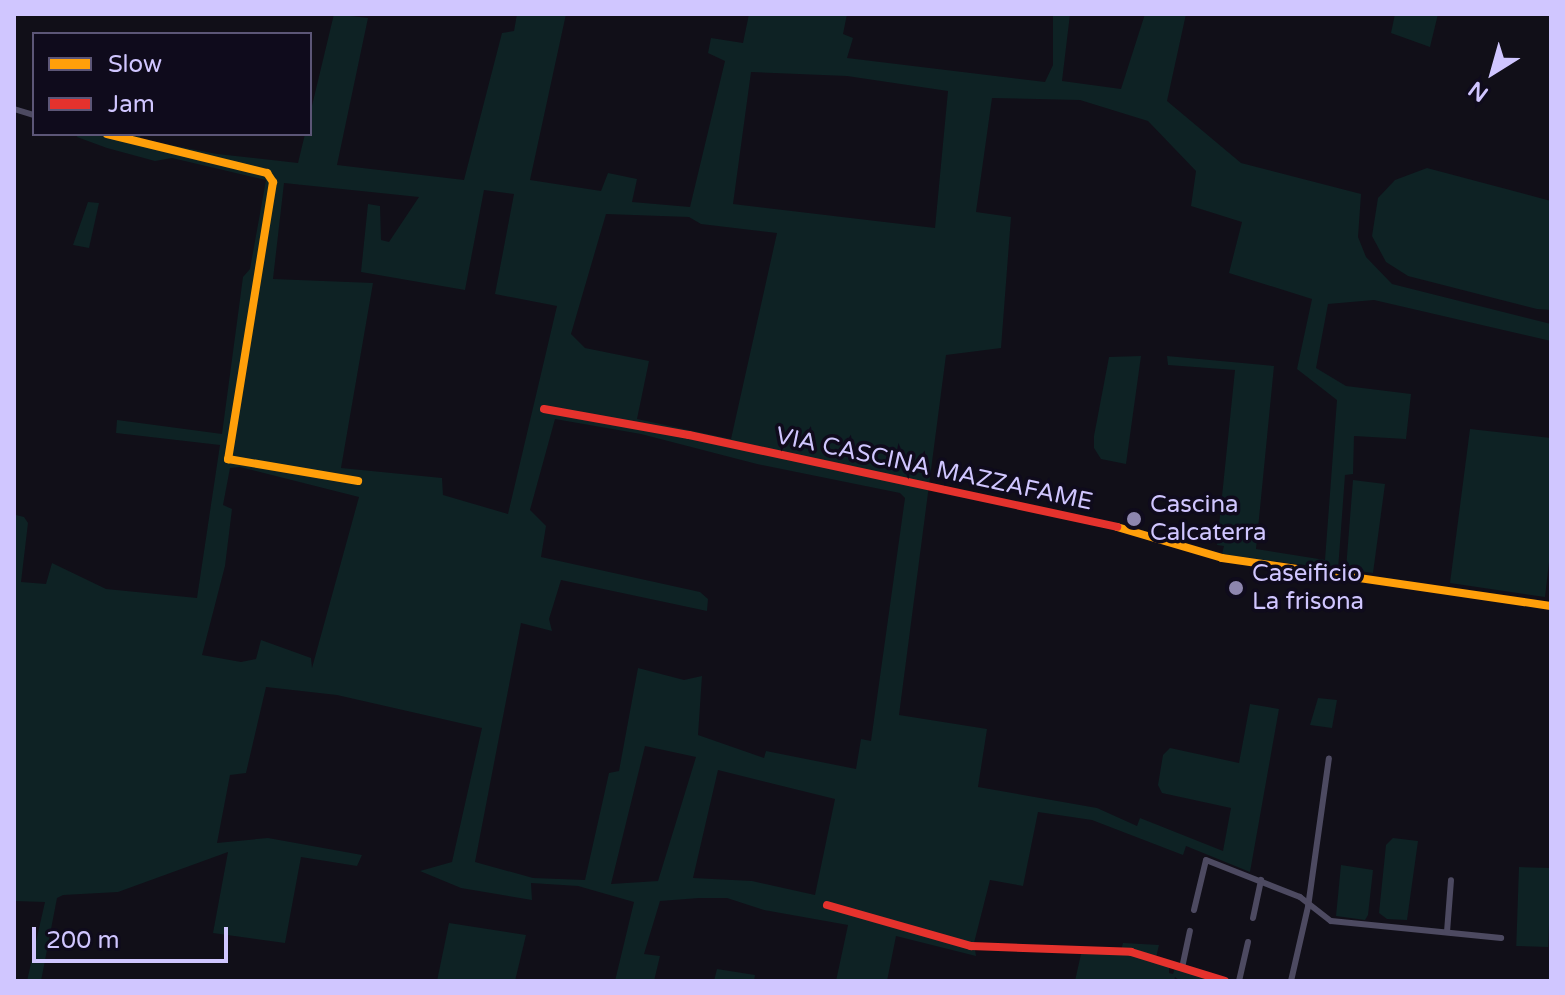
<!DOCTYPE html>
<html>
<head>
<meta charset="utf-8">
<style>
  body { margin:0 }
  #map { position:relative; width:1565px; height:995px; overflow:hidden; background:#110f18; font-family:"Varela Round",sans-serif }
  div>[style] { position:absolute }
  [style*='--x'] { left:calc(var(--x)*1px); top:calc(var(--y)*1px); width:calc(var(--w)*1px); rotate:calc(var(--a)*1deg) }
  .green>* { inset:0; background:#0e2224; transform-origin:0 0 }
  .street>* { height:6px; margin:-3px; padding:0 3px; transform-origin:3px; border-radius:3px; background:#4d4a61 }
  .slow>* { height:8px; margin:-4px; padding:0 4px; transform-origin:4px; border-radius:4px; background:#ff9f0a }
  .jam>* { height:8px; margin:-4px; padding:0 4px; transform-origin:4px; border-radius:4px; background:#e5322d }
  .dots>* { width:22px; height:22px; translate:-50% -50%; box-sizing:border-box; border:4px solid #0f0b1c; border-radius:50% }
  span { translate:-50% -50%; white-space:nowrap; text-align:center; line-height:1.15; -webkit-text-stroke:7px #0f0b1c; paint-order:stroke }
  .street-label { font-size:24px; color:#d0c6ff }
  .poi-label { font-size:24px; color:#d0c6ff }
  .left { translate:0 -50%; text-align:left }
  .frame { position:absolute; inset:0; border:16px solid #d0c6ff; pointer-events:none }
  .legend { position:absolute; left:32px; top:32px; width:280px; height:104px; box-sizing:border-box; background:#0f0b1c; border:2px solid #5c5677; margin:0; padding:10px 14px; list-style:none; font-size:24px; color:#d0c6ff }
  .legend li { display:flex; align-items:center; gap:16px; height:40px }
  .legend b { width:40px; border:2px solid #5c5677 }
  .north { position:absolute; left:1453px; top:32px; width:80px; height:80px; -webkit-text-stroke:6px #0f0b1c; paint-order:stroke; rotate:217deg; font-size:22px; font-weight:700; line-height:32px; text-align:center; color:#d0c6ff }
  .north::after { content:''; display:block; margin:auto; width:28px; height:36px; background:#d0c6ff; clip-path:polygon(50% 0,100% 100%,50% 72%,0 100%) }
  .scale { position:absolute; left:32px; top:927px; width:196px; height:36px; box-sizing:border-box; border:4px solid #d0c6ff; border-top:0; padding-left:10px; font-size:24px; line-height:28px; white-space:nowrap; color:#d0c6ff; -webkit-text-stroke:6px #0f0b1c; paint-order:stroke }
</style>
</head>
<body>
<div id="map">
  <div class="green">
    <i style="clip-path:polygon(evenodd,334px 14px,368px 18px,337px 165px,464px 180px,502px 33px,514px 31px,517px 14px,566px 14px,530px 180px,601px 191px,608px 173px,637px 179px,632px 202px,690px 207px,725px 61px,708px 53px,711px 38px,743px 43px,749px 14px,847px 14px,843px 34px,853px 38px,847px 58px,1045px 82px,1053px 65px,1053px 14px,1070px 14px,1062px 81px,1121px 89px,1145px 14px,1186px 14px,1167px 101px,1241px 163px,1361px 194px,1358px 237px,1366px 257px,1392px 284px,1551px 324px,1551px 341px,1374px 300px,1328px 304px,1316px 368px,1346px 386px,1411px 394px,1406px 439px,1354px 436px,1353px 474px,1345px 475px,1338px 570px,1222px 554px,1224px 546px,1217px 545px,1235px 370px,1168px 365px,1167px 356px,1274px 366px,1256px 549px,1325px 560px,1337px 400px,1297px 369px,1312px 299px,1229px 273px,1242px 222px,1191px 206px,1196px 171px,1148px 121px,1080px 100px,992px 98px,976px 212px,1011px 217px,1001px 348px,946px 355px,899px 715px,987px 729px,978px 787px,1097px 808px,1137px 826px,1140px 818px,1223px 851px,1231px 808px,1162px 793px,1158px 785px,1163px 755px,1170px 748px,1239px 763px,1250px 704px,1279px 709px,1250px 872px,1186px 846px,1183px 855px,1092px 820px,1038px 812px,1023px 886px,990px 880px,974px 943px,976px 956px,896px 936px,887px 981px,836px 981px,848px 925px,764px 910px,727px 898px,699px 898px,660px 901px,644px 954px,660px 956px,654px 981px,615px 981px,634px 902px,578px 886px,531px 883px,532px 900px,461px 888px,420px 871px,452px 862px,482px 728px,337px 695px,266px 687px,246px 773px,230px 775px,217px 843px,268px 838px,362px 855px,357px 866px,301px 857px,285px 943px,213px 933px,228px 852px,118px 892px,63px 895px,57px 898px,41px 981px,27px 981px,45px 902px,14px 901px,14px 519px,16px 515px,24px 517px,28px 523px,21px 582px,46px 584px,52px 563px,106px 589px,197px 598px,220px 445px,116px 433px,117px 420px,222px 434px,243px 277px,250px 269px,266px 180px,172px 158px,155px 161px,107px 148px,77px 137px,78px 134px,141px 134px,140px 139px,217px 154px,298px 163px,305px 134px,310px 134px,310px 114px,334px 14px,751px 72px,847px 76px,948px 91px,935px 228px,733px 204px,751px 72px,334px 14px,284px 183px,419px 197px,389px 242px,381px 240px,380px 206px,368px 204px,361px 272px,465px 290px,484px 190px,514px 194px,495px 294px,557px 306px,508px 514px,443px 495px,442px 478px,341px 468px,373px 283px,273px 279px,284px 183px,334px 14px,606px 214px,689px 217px,701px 224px,777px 233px,731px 439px,637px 419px,649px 361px,585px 348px,571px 334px,606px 214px,334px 14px,555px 419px,641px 434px,757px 464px,900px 493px,905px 498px,871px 741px,861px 739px,856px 769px,766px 751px,764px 758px,698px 735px,702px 676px,684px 680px,638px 668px,619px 771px,609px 773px,585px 880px,533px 878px,475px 862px,521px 623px,552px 631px,549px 619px,561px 580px,707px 611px,708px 599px,700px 592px,541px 557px,546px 526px,530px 510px,555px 419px,334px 14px,240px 467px,359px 497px,312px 668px,311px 658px,261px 640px,256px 659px,241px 662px,202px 655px,225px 566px,232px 509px,223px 505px,230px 468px,240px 467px,334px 14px,645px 746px,696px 757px,658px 881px,611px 884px,645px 746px,334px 14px,718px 770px,835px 799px,815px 895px,752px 881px,693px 878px,718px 770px)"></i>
    <i style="clip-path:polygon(1395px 14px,1438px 14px,1430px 47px,1391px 33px)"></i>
    <i style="clip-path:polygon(1427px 168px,1551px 201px,1551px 310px,1537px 309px,1408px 276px,1386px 262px,1372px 236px,1378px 198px,1395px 180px)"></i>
    <i style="clip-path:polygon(88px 202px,99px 203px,89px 248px,73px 245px)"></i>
    <i style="clip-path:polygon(1141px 356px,1126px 464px,1101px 459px,1094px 448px,1094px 436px,1109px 357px)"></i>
    <i style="clip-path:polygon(1470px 429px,1551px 438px,1551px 545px,1545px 597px,1450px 583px)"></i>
    <i style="clip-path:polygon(1353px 480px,1385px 484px,1373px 573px,1346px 569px)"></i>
    <i style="clip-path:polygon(1318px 698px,1337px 700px,1332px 728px,1310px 725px)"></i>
    <i style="clip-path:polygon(1393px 838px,1418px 841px,1407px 920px,1387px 919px,1379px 913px,1386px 845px)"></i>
    <i style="clip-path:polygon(1341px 865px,1373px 870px,1368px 915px,1365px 920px,1336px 916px)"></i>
    <i style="left:1519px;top:867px;width:32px;height:79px;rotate:2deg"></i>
    <i style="clip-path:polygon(449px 923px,526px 935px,515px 981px,437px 981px)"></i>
    <i style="clip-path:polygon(1123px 943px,1159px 945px,1155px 962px,1169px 967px,1169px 973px,1173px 974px,1175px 968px,1217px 981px,1180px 981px,1175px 977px,1174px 981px,1075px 981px,1081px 954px,1120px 954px)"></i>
    <i style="clip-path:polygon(717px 969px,755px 975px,754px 981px,714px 981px)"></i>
  </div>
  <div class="street">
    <i style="--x:14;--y:109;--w:21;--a:17"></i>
    <i style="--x:1194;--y:910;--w:51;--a:-76.5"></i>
    <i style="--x:1206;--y:860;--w:101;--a:21.5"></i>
    <i style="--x:1300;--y:897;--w:39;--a:38"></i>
    <i style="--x:1331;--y:921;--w:171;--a:5.7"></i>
    <i style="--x:1253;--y:918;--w:39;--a:-78"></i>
    <i style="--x:1447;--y:932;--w:52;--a:-85.6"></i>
    <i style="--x:1182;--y:968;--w:38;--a:-78"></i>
    <i style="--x:1239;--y:981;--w:40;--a:-77"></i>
    <i style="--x:1291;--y:981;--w:76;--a:-77.1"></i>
    <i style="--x:1308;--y:907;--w:150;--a:-82"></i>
  </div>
  <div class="slow">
    <i style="--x:107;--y:134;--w:165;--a:13.7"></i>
    <i style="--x:267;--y:173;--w:11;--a:56"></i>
    <i style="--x:273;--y:182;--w:281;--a:99.2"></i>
    <i style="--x:228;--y:459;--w:132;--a:9.6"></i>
    <i style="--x:1117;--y:527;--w:109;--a:16.4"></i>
    <i style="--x:1222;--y:558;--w:332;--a:8.3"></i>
  </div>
  <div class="jam">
    <i style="--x:544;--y:409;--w:147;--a:10.2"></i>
    <i style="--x:689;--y:435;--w:438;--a:12.1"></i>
    <i style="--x:827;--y:905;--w:150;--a:15.9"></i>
    <i style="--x:971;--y:946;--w:160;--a:2.1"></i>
    <i style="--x:1131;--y:952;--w:98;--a:17.1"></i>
  </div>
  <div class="dots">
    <i style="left:1134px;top:519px;background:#8d86ae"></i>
    <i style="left:1236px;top:588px;background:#8d86ae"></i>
  </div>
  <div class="street-label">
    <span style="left:934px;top:469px;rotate:12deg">VIA CASCINA MAZZAFAME</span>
  </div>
  <div class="poi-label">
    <span class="left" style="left:1150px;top:519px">Cascina<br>Calcaterra</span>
    <span class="left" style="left:1252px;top:588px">Caseificio<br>La frisona</span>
  </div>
  <div class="frame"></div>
  <ul class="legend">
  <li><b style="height:10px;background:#ff9f0a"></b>Slow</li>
  <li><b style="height:10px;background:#e5322d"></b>Jam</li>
  </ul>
  <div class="north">N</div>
  <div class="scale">200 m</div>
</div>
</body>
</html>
